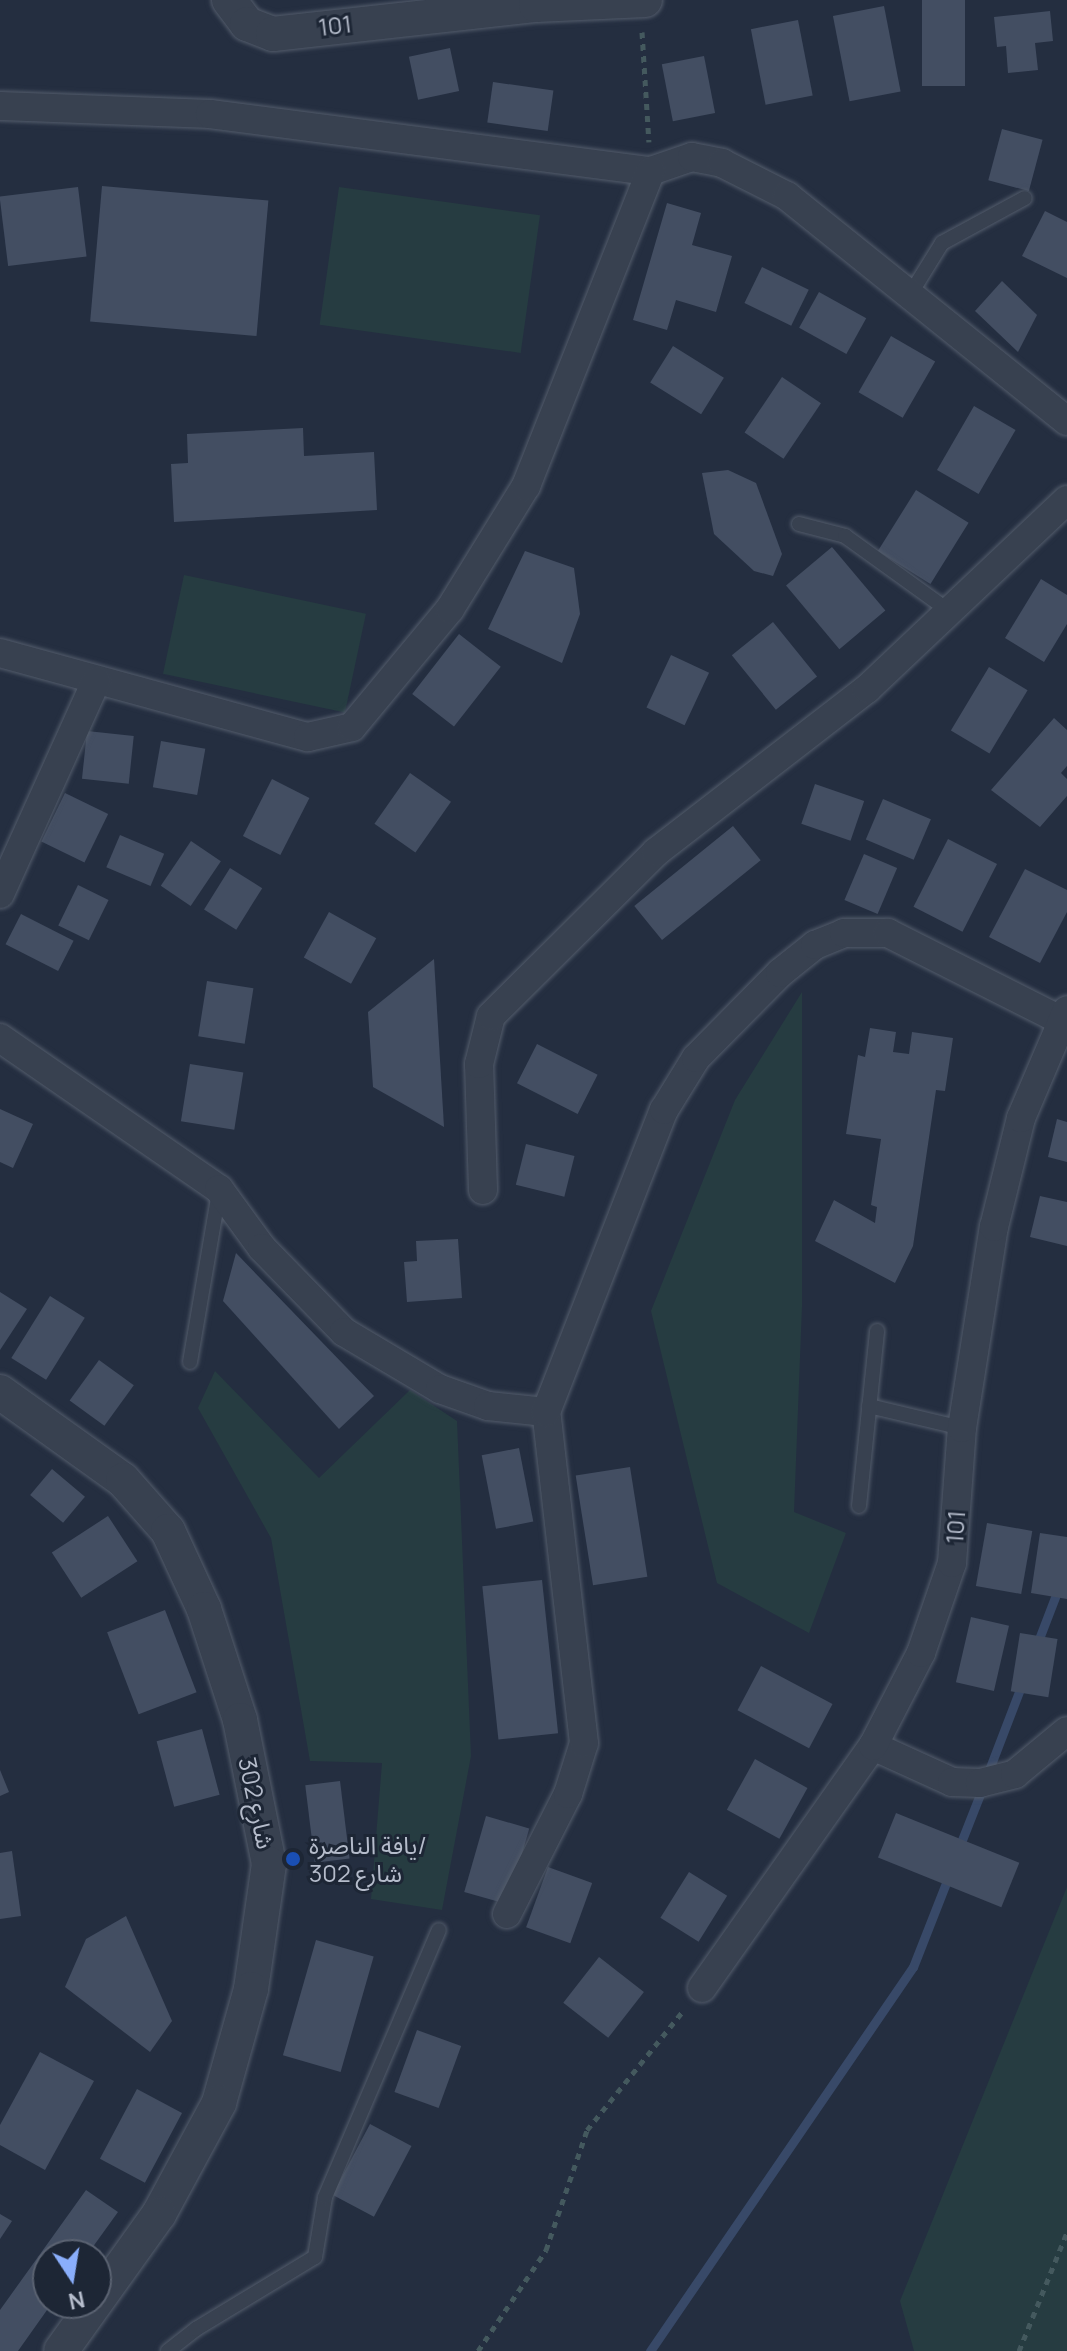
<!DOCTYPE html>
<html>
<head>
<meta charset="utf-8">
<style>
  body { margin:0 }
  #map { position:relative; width:1067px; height:2351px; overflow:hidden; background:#242e40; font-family:Manrope,"Noto Sans Arabic",sans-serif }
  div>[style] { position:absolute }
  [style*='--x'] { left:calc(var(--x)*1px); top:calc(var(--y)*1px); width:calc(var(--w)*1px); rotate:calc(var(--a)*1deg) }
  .green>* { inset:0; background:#263c41; transform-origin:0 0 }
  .stream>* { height:9px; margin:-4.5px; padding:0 4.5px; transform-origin:4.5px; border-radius:4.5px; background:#384968 }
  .building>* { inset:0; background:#434e62; transform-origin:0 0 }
  .path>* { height:5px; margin-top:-2.5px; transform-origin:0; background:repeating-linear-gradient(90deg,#44595e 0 6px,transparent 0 12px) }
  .roads { filter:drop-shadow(0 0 2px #535c6b) drop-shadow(0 0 2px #535c6b) }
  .service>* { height:14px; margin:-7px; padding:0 7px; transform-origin:7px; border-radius:7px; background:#384150 }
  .minor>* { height:28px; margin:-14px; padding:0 14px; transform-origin:14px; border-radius:14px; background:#384150 }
  .tertiary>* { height:34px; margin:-17px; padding:0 17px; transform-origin:17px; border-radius:17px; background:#384150 }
  .dots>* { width:22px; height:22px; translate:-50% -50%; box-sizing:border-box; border:4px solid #1d2635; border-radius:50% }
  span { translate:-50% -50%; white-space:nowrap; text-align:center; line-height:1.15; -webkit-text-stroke:6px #1d2635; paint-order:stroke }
  .street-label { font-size:24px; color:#b5bccb }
  .poi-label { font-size:24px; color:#b5bccb }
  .left { translate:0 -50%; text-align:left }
  .north { position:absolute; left:32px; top:2239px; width:80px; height:80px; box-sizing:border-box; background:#1d2635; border:2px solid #5a6271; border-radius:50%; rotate:168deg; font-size:22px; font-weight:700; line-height:32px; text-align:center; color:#b5bccb }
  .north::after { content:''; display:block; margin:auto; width:28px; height:36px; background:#8aaefb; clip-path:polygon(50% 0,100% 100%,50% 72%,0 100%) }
</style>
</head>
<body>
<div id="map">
  <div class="green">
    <i style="left:339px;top:187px;width:203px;height:139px;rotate:8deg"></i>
    <i style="left:184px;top:575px;width:186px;height:101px;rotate:12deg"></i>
    <i style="clip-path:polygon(802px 992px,802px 1306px,794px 1512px,846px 1533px,809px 1633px,717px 1583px,651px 1311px,735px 1100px)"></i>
    <i style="clip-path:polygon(215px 1371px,319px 1478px,410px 1390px,457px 1421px,471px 1756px,442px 1910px,371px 1899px,382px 1763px,310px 1761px,271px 1538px,198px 1408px)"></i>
    <i style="clip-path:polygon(1067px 1887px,1067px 2351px,914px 2351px,900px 2301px)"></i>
  </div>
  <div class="stream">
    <i style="--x:1037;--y:1644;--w:84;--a:-69"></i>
    <i style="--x:987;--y:1775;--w:101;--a:-69"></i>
    <i style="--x:958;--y:1850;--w:66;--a:-68.5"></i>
    <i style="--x:650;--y:2351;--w:465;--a:-55.6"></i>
    <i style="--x:913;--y:1967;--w:99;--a:-68.6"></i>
  </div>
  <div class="building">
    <i style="left:922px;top:0;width:43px;height:86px"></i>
    <i style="left:884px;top:6px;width:87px;height:52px;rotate:79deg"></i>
    <i style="clip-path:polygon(1050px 11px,1053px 41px,1035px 43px,1038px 70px,1008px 73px,1006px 46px,997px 47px,994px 17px)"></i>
    <i style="left:798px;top:20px;width:77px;height:48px;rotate:79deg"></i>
    <i style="left:450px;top:48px;width:44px;height:42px;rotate:78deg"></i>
    <i style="left:704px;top:56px;width:58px;height:43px;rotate:79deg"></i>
    <i style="left:493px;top:82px;width:61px;height:41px;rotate:8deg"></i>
    <i style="left:1002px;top:129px;width:42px;height:53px;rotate:15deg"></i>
    <i style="left:102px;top:186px;width:167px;height:136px;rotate:5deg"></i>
    <i style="left:78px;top:187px;width:70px;height:79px;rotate:83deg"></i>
    <i style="clip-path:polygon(667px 203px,701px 213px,692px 245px,732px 256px,716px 312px,676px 300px,667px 330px,633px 320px)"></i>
    <i style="clip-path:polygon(1045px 211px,1067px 222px,1067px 278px,1022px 256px)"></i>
    <i style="left:762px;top:267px;width:52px;height:40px;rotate:26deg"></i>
    <i style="clip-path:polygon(1002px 281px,1037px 315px,1018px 352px,975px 311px)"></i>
    <i style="left:819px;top:292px;width:54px;height:41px;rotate:29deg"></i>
    <i style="left:891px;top:336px;width:51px;height:65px;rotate:30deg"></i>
    <i style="left:673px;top:346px;width:60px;height:43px;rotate:32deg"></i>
    <i style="left:782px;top:377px;width:47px;height:67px;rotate:34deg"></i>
    <i style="left:974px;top:406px;width:48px;height:74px;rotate:30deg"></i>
    <i style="clip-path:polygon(303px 428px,304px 456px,374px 452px,377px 510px,174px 522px,171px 464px,188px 463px,187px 434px)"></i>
    <i style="clip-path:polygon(728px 470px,756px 483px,782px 554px,773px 576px,754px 571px,714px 534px,702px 473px)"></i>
    <i style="left:916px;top:490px;width:62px;height:72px;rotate:32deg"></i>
    <i style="left:832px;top:547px;width:83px;height:60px;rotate:50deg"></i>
    <i style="clip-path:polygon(525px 551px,574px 568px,580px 614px,562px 663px,488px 629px)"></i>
    <i style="clip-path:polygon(1041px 579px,1067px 595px,1067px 624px,1044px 662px,1005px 638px)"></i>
    <i style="left:773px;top:622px;width:70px;height:53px;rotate:51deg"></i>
    <i style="left:459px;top:634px;width:53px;height:76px;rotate:38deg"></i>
    <i style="left:671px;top:655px;width:42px;height:58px;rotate:25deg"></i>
    <i style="left:989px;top:667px;width:45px;height:74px;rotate:31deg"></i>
    <i style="clip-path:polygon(1054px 718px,1067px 730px,1067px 766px,1061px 773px,1067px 779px,1067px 796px,1040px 827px,991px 790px)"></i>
    <i style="left:87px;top:731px;width:47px;height:48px;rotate:6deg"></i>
    <i style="left:161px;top:741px;width:45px;height:47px;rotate:10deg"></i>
    <i style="left:410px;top:773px;width:50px;height:62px;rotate:35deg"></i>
    <i style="left:272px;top:779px;width:42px;height:64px;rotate:27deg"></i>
    <i style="left:815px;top:784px;width:52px;height:42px;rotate:19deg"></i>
    <i style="left:65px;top:793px;width:48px;height:54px;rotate:26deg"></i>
    <i style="left:883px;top:799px;width:52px;height:44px;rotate:23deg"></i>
    <i style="left:733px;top:826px;width:44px;height:127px;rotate:51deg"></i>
    <i style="left:120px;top:835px;width:48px;height:35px;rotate:23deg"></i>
    <i style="left:948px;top:839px;width:55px;height:76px;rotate:27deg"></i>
    <i style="left:191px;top:841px;width:36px;height:54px;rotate:34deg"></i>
    <i style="left:864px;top:854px;width:36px;height:50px;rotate:23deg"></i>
    <i style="left:230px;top:868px;width:38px;height:49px;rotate:32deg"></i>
    <i style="clip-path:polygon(1025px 869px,1067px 890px,1067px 912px,1040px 963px,989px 937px)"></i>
    <i style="left:78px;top:885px;width:34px;height:45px;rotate:26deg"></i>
    <i style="left:329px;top:912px;width:54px;height:52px;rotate:29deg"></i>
    <i style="left:21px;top:914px;width:59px;height:34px;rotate:27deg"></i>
    <i style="clip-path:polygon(434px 959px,444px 1127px,373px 1087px,368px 1012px)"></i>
    <i style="left:207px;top:981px;width:47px;height:56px;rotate:9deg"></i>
    <i style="clip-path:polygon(870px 1028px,896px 1032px,893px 1052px,909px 1054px,912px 1032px,953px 1038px,945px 1091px,936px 1090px,913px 1246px,895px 1283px,815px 1241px,834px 1200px,875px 1223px,877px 1207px,871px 1205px,881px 1139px,846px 1134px,858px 1055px,865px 1057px)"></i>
    <i style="left:537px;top:1044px;width:68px;height:44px;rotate:27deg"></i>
    <i style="left:190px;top:1064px;width:54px;height:58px;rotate:9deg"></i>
    <i style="clip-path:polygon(0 1109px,33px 1124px,13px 1168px,0 1162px)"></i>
    <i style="clip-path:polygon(1057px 1119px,1067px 1122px,1067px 1162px,1048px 1157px)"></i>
    <i style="left:526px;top:1144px;width:50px;height:42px;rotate:14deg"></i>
    <i style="clip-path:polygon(1040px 1196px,1067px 1202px,1067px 1246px,1030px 1237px)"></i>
    <i style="clip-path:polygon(458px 1239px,462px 1298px,407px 1302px,404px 1262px,417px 1261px,416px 1241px)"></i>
    <i style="clip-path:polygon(236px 1253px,374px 1396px,339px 1429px,223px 1301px)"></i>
    <i style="clip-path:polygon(0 1292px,27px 1309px,0 1350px)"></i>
    <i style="left:50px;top:1296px;width:41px;height:73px;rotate:32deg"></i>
    <i style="left:99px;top:1360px;width:43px;height:50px;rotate:36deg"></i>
    <i style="left:519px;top:1448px;width:75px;height:38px;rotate:79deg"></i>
    <i style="left:630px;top:1467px;width:111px;height:55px;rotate:81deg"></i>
    <i style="left:52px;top:1469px;width:43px;height:34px;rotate:40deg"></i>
    <i style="left:108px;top:1516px;width:54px;height:67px;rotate:57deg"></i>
    <i style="left:987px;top:1523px;width:46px;height:64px;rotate:10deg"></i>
    <i style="clip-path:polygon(1040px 1533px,1067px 1537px,1067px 1599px,1031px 1593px)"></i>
    <i style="left:542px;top:1580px;width:154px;height:60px;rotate:84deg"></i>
    <i style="left:165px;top:1610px;width:88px;height:62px;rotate:69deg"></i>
    <i style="left:971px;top:1617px;width:39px;height:67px;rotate:13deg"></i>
    <i style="left:1020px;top:1633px;width:38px;height:59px;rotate:9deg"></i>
    <i style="left:761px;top:1666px;width:81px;height:50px;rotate:28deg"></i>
    <i style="left:202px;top:1729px;width:68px;height:47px;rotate:75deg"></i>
    <i style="left:755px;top:1759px;width:60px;height:58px;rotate:29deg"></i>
    <i style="clip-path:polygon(0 1770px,9px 1792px,0 1796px)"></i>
    <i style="left:340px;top:1781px;width:78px;height:35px;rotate:83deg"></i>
    <i style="left:896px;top:1813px;width:133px;height:48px;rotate:22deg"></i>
    <i style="left:486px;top:1816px;width:45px;height:79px;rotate:16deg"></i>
    <i style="clip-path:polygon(12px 1851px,21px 1916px,0 1919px,0 1853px)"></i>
    <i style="left:548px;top:1867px;width:47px;height:64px;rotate:20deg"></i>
    <i style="left:689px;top:1872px;width:45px;height:54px;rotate:32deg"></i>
    <i style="clip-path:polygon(126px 1916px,172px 2021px,150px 2052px,65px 1987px,86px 1939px)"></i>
    <i style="left:316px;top:1940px;width:60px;height:120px;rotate:16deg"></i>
    <i style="left:599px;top:1957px;width:57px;height:58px;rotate:38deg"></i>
    <i style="left:417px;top:2030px;width:47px;height:66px;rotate:20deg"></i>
    <i style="clip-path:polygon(40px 2052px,94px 2081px,45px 2170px,0 2145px,0 2125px)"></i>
    <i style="left:137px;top:2089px;width:51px;height:79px;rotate:28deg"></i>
    <i style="left:370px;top:2124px;width:47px;height:80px;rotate:28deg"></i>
    <i style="clip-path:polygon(86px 2190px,118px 2212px,87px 2255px,48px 2255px,48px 2303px,52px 2303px,18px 2351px,0 2351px,0 2310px)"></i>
    <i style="clip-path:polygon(0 2214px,12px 2221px,0 2239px)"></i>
  </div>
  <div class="path">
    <i style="--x:642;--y:32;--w:110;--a:86.4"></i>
    <i style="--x:478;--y:2351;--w:122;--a:-56"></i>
    <i style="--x:546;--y:2250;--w:127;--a:-71.1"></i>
    <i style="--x:587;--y:2130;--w:154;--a:-51.1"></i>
    <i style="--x:1019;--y:2351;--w:128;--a:-68"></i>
  </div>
  <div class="roads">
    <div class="service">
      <i style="--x:911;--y:293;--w:59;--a:-58.2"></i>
      <i style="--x:942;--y:243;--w:94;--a:-28.5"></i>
      <i style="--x:799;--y:524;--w:48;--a:14.6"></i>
      <i style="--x:845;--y:536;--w:128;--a:35.8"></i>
      <i style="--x:190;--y:1362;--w:171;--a:-80.3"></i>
      <i style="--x:869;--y:1406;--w:96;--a:13.3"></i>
      <i style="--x:859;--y:1506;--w:176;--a:-84.1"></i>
      <i style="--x:168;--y:2351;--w:36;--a:-38"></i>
      <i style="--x:196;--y:2329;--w:139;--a:-31.2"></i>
      <i style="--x:315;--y:2257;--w:61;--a:-80.5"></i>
      <i style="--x:325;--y:2197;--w:290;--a:-66.9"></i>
    </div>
    <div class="minor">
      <i style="--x:0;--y:106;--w:210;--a:2.2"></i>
      <i style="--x:210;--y:114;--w:445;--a:7.4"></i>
      <i style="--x:651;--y:171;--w:43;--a:-18.9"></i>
      <i style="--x:692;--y:157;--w:31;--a:11"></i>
      <i style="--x:722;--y:163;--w:73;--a:26.9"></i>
      <i style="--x:787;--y:196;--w:359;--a:38.8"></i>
      <i style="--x:0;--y:653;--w:319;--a:15.3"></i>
      <i style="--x:308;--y:737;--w:45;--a:-12.8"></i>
      <i style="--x:352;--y:727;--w:153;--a:-50.3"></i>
      <i style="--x:450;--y:609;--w:145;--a:-58.3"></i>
      <i style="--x:526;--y:486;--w:339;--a:-68.4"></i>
      <i style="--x:0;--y:894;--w:234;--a:-65.7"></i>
      <i style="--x:0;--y:1038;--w:266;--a:34.6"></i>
      <i style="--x:219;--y:1189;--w:73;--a:53.9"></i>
      <i style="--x:262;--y:1248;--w:117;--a:45.7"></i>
      <i style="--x:344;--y:1332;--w:112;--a:30.7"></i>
      <i style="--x:440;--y:1389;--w:51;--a:19.5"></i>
      <i style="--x:488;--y:1406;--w:58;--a:5.9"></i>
      <i style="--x:483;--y:1190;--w:126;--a:-91.8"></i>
      <i style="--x:479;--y:1064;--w:49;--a:-76"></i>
      <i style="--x:491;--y:1016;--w:233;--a:-44.8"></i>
      <i style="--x:656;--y:852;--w:267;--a:-37.7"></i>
      <i style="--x:867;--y:689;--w:275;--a:-43.4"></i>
      <i style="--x:873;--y:1746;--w:87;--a:24.5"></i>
      <i style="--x:952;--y:1782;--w:28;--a:2"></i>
      <i style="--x:980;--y:1783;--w:36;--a:-14"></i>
      <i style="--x:1015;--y:1774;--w:67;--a:-39.6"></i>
      <i style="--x:507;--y:1914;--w:135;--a:-63.1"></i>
      <i style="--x:568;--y:1794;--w:53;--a:-72.6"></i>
      <i style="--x:584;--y:1743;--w:333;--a:-96.5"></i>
      <i style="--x:546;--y:1412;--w:324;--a:-68.7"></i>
      <i style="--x:664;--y:1110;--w:61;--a:-58.4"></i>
      <i style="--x:696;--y:1058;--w:120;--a:-45.3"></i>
      <i style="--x:780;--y:973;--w:45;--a:-38.7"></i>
      <i style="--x:815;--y:945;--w:31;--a:-22"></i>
      <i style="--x:844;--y:933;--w:44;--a:0"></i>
      <i style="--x:888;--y:933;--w:193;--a:26.8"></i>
      <i style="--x:702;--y:1988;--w:296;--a:-54.8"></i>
      <i style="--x:873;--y:1746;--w:105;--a:-62.7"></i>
      <i style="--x:921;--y:1653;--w:95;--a:-71"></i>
      <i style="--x:952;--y:1563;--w:135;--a:-85.8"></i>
      <i style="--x:962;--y:1428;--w:204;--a:-81"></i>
      <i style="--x:994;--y:1227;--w:112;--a:-76.1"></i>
      <i style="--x:1021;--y:1118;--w:117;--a:-66.9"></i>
    </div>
    <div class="tertiary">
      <i style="--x:229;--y:0;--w:30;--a:53"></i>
      <i style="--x:247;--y:24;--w:28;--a:21"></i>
      <i style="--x:273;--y:34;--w:265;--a:-6.3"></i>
      <i style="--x:536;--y:5;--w:109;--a:-2.6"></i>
      <i style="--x:0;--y:1392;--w:151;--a:35.6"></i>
      <i style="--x:123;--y:1480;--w:68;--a:48.6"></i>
      <i style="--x:168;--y:1531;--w:86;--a:65.2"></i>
      <i style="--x:204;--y:1609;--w:117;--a:72"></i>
      <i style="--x:240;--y:1720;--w:147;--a:78.6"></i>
      <i style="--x:269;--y:1864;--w:126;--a:98.2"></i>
      <i style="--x:251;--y:1989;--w:118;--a:105.7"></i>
      <i style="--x:219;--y:2103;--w:126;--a:118.4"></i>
      <i style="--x:159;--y:2214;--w:168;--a:125.6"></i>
    </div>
  </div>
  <div class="dots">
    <i style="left:293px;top:1859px;background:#1a4fb4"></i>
  </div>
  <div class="street-label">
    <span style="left:335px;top:25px;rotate:-7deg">101</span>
    <span style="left:955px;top:1527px;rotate:-86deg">101</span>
    <span style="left:257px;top:1803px;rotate:78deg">شارع 302</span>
  </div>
  <div class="poi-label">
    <span class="left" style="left:309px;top:1859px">يافة الناصرة/<br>شارع 302</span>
  </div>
  <div class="north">N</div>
</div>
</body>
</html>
